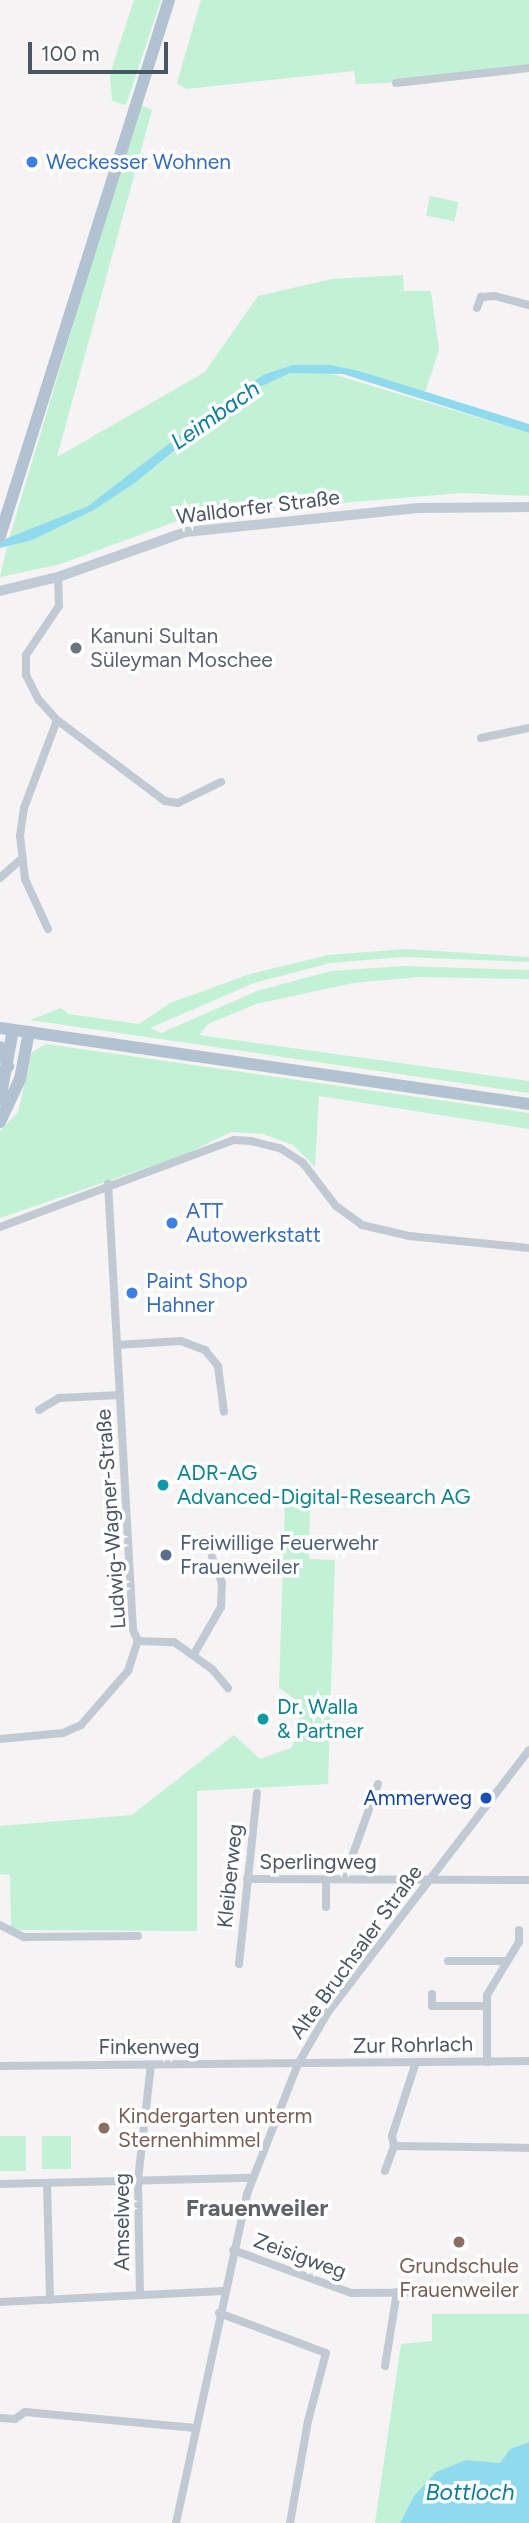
<!DOCTYPE html>
<html>
<head>
<meta charset="utf-8">
<style>
  body { margin:0 }
  #map { position:relative; width:529px; height:2523px; overflow:hidden; background:#f5f3f3; font-family:Figtree,sans-serif }
  div>[style] { position:absolute }
  [style*='--x'] { left:calc(var(--x)*1px); top:calc(var(--y)*1px); width:calc(var(--w)*1px); rotate:calc(var(--a)*1deg) }
  .green>* { inset:0; background:#c3f1d5; transform-origin:0 0 }
  .water>* { inset:0; background:#90daee }
  .street>* { height:8px; margin:-4px; padding:0 4px; transform-origin:4px; border-radius:4px; background:#c1cad2 }
  .secondary>* { height:10px; margin:-5px; padding:0 5px; transform-origin:5px; border-radius:5px; background:#c1cbd6 }
  .primary>* { height:12px; margin:-6px; padding:0 6px; transform-origin:6px; border-radius:6px; background:#b3c2d1 }
  .dots>* { width:19px; height:19px; translate:-50% -50%; box-sizing:border-box; border:4px solid #fff; border-radius:50% }
  span { translate:-50% -50%; white-space:nowrap; text-align:center; line-height:1.15; -webkit-text-stroke:7px #fff; paint-order:stroke }
  .shop-label { font-size:21px; color:#366cbe }
  .left { translate:0 -50%; text-align:left }
  .street-label { font-size:21px; color:#4a5661 }
  .worship-label { font-size:21px; color:#5b616d }
  .culture-label { font-size:21px; color:#0d838f }
  .service-label { font-size:21px; color:#4e5e75 }
  .transit-label { font-size:21px; color:#164399 }
  .right { translate:-100% -50%; text-align:right }
  .education-label { font-size:21px; color:#785e54 }
  .water-label { font-size:23px; color:#0c7c9b; font-style:italic }
  .quarter-label { font-size:24px; color:#5f6368; font-weight:700 }
  .scale { position:absolute; left:28px; top:42px; width:140px; height:32px; box-sizing:border-box; border:4px solid #4a5661; border-top:0; padding-left:9px; font-size:21px; line-height:24px; white-space:nowrap; color:#4a5661; -webkit-text-stroke:5px #fff; paint-order:stroke }
</style>
</head>
<body>
<div id="map">
  <div class="green">
    <i style="clip-path:polygon(134px 0,161px 0,126px 105px,112px 101px,110px 74px)"></i>
    <i style="clip-path:polygon(201px 0,529px 0,529px 66px,386px 83px,356px 84px,354px 71px,186px 89px,177px 83px)"></i>
    <i style="clip-path:polygon(139px 104px,152px 110px,57px 457px,205px 372px,258px 296px,332px 279px,403px 275px,404px 290px,399px 291px,431px 291px,439px 350px,425px 393px,330px 365px,294px 365px,265px 374px,88px 506px,9px 539px)"></i>
    <i style="left:430px;top:196px;width:29px;height:20px;rotate:12deg"></i>
    <i style="clip-path:polygon(322px 371px,529px 433px,529px 496px,462px 493px,193px 515px,61px 564px,0 577px,7px 547px,94px 510px,135px 483px,261px 383px,290px 373px)"></i>
    <i style="clip-path:polygon(406px 949px,529px 957px,529px 962px,403px 957px,330px 963px,254px 983px,150px 1028px,161px 1033px,257px 991px,331px 971px,403px 966px,529px 970px,529px 979px,418px 977px,353px 983px,256px 1004px,208px 1024px,199px 1035px,529px 1081px,529px 1093px,30px 1020px,61px 1008px,69px 1014px,139px 1024px,170px 1003px,250px 974px,328px 955px)"></i>
    <i style="clip-path:polygon(46px 1044px,529px 1113px,529px 1129px,319px 1096px,315px 1167px,293px 1145px,263px 1134px,231px 1132px,184px 1155px,0 1218px,0 1131px,18px 1112px,32px 1052px)"></i>
    <i style="clip-path:polygon(285px 1499px,310px 1502px,309px 1559px,335px 1560px,328px 1784px,197px 1791px,197px 1931px,11px 1930px,10px 1875px,0 1874px,0 1826px,132px 1815px,234px 1735px,260px 1759px,291px 1748px,301px 1728px,295px 1699px,279px 1688px)"></i>
    <i style="left:0;top:2136px;width:26px;height:35px"></i>
    <i style="left:42px;top:2136px;width:29px;height:33px"></i>
    <i style="clip-path:polygon(432px 2314px,529px 2314px,529px 2442px,510px 2449px,500px 2463px,466px 2460px,414px 2496px,400px 2523px,375px 2523px,401px 2344px,432px 2341px)"></i>
  </div>
  <div class="water">
    <i style="clip-path:polygon(293px 365px,330px 365px,359px 371px,529px 424px,529px 433px,343px 374px,290px 373px,244px 394px,135px 483px,94px 510px,32px 540px,0 548px,0 541px,88px 506px,231px 396px,265px 374px)"></i>
    <i style="clip-path:polygon(529px 2442px,529px 2523px,400px 2523px,414px 2496px,436px 2472px,466px 2460px,500px 2463px,510px 2449px)"></i>
  </div>
  <div class="street">
    <i style="--x:396;--y:83;--w:134;--a:-6.4"></i>
    <i style="--x:477;--y:308;--w:12;--a:-70"></i>
    <i style="--x:481;--y:297;--w:14;--a:-4"></i>
    <i style="--x:495;--y:296;--w:35;--a:15"></i>
    <i style="--x:58;--y:577;--w:29;--a:88"></i>
    <i style="--x:59;--y:606;--w:59;--a:124"></i>
    <i style="--x:26;--y:655;--w:20;--a:90"></i>
    <i style="--x:26;--y:675;--w:28;--a:63"></i>
    <i style="--x:39;--y:700;--w:27;--a:48"></i>
    <i style="--x:57;--y:720;--w:135;--a:36.9"></i>
    <i style="--x:165;--y:801;--w:13;--a:9"></i>
    <i style="--x:178;--y:803;--w:48;--a:-26"></i>
    <i style="--x:481;--y:738;--w:49;--a:-11.8"></i>
    <i style="--x:0;--y:878;--w:25;--a:-42"></i>
    <i style="--x:48;--y:929;--w:55;--a:-114.7"></i>
    <i style="--x:25;--y:879;--w:43;--a:-96.6"></i>
    <i style="--x:20;--y:836;--w:28;--a:-82"></i>
    <i style="--x:24;--y:808;--w:94;--a:-69.4"></i>
    <i style="--x:0;--y:1227;--w:250;--a:-20.4"></i>
    <i style="--x:234;--y:1140;--w:17;--a:3"></i>
    <i style="--x:251;--y:1141;--w:30;--a:14"></i>
    <i style="--x:280;--y:1148;--w:27;--a:33"></i>
    <i style="--x:303;--y:1163;--w:54;--a:52.5"></i>
    <i style="--x:336;--y:1206;--w:32;--a:36"></i>
    <i style="--x:362;--y:1225;--w:48;--a:13.2"></i>
    <i style="--x:409;--y:1236;--w:121;--a:5.7"></i>
    <i style="--x:117;--y:1345;--w:64;--a:-3.6"></i>
    <i style="--x:181;--y:1341;--w:26;--a:21"></i>
    <i style="--x:205;--y:1350;--w:21;--a:51"></i>
    <i style="--x:218;--y:1366;--w:46;--a:82.6"></i>
    <i style="--x:39;--y:1410;--w:23;--a:-31"></i>
    <i style="--x:59;--y:1398;--w:61;--a:-2.8"></i>
    <i style="--x:138;--y:1641;--w:36;--a:2"></i>
    <i style="--x:174;--y:1642;--w:47;--a:35.4"></i>
    <i style="--x:212;--y:1669;--w:25;--a:50"></i>
    <i style="--x:194;--y:1654;--w:54;--a:-60.1"></i>
    <i style="--x:221;--y:1607;--w:24;--a:-88"></i>
    <i style="--x:222;--y:1583;--w:28;--a:-111"></i>
    <i style="--x:0;--y:1739;--w:63;--a:-5.4"></i>
    <i style="--x:63;--y:1733;--w:20;--a:-24"></i>
    <i style="--x:81;--y:1725;--w:72;--a:-49"></i>
    <i style="--x:128;--y:1671;--w:32;--a:-72"></i>
    <i style="--x:138;--y:1641;--w:12;--a:-114"></i>
    <i style="--x:133;--y:1630;--w:447;--a:-93.2"></i>
    <i style="--x:247;--y:1879;--w:282;--a:0.2"></i>
    <i style="--x:344;--y:1879;--w:101;--a:-70.3"></i>
    <i style="--x:326;--y:1907;--w:28;--a:-90"></i>
    <i style="--x:0;--y:1925;--w:27;--a:27"></i>
    <i style="--x:24;--y:1937;--w:114;--a:-0.5"></i>
    <i style="--x:448;--y:1961;--w:58;--a:0"></i>
    <i style="--x:239;--y:1964;--w:172;--a:-84"></i>
    <i style="--x:432;--y:1994;--w:12;--a:90"></i>
    <i style="--x:432;--y:2006;--w:55;--a:0"></i>
    <i style="--x:416;--y:2062;--w:78;--a:108"></i>
    <i style="--x:392;--y:2136;--w:10;--a:79"></i>
    <i style="--x:394;--y:2146;--w:135;--a:0.8"></i>
    <i style="--x:487;--y:2062;--w:67;--a:-90"></i>
    <i style="--x:487;--y:1995;--w:62;--a:-58.9"></i>
    <i style="--x:519;--y:1942;--w:12;--a:-90"></i>
    <i style="--x:0;--y:2066;--w:529;--a:-0.54"></i>
    <i style="--x:385;--y:2171;--w:27;--a:-70"></i>
    <i style="--x:47;--y:2183;--w:117;--a:88.5"></i>
    <i style="--x:0;--y:2184;--w:251;--a:-1.4"></i>
    <i style="--x:233;--y:2250;--w:126;--a:20"></i>
    <i style="--x:351;--y:2293;--w:146;--a:-0.4"></i>
    <i style="--x:140;--y:2295;--w:115;--a:-91"></i>
    <i style="--x:138;--y:2180;--w:116;--a:-83.6"></i>
    <i style="--x:0;--y:2302;--w:224;--a:-2.8"></i>
    <i style="--x:219;--y:2313;--w:114;--a:20.5"></i>
    <i style="--x:326;--y:2353;--w:70;--a:104.8"></i>
    <i style="--x:308;--y:2421;--w:104;--a:100"></i>
    <i style="--x:385;--y:2366;--w:75;--a:-80.8"></i>
    <i style="--x:0;--y:2418;--w:15;--a:4"></i>
    <i style="--x:15;--y:2419;--w:12;--a:-35"></i>
    <i style="--x:25;--y:2412;--w:171;--a:5.4"></i>
    <i style="--x:176;--y:2523;--w:337;--a:-77.8"></i>
    <i style="--x:247;--y:2194;--w:140;--a:-68.6"></i>
    <i style="--x:298;--y:2064;--w:60;--a:-60"></i>
    <i style="--x:328;--y:2012;--w:330;--a:-52.5"></i>
  </div>
  <div class="secondary">
    <i style="--x:0;--y:591;--w:60;--a:-13.6"></i>
    <i style="--x:58;--y:577;--w:136;--a:-19.4"></i>
    <i style="--x:186;--y:532;--w:233;--a:-5.9"></i>
    <i style="--x:418;--y:508;--w:111;--a:-0.5"></i>
  </div>
  <div class="primary">
    <i style="--x:0;--y:536;--w:562;--a:-72.5"></i>
    <i style="--x:0;--y:1028;--w:534;--a:8.18"></i>
    <i style="--x:0;--y:1047;--w:21;--a:67"></i>
    <i style="--x:0;--y:1100;--w:71;--a:-79.5"></i>
    <i style="--x:0;--y:1122;--w:47;--a:-65.1"></i>
    <i style="--x:20;--y:1079;--w:48;--a:-79.2"></i>
  </div>
  <div class="dots">
    <i style="left:32px;top:162px;background:#3f7fe0"></i>
    <i style="left:76px;top:648px;background:#6b7280"></i>
    <i style="left:172px;top:1223px;background:#3f7fe0"></i>
    <i style="left:132px;top:1293px;background:#3f7fe0"></i>
    <i style="left:163px;top:1485px;background:#0f9aa8"></i>
    <i style="left:166px;top:1555px;background:#5c6f8a"></i>
    <i style="left:263px;top:1719px;background:#0f9aa8"></i>
    <i style="left:486px;top:1798px;background:#1a4fb4"></i>
    <i style="left:104px;top:2128px;background:#8d6e63"></i>
    <i style="left:459px;top:2242px;background:#8d6e63"></i>
  </div>
  <div class="shop-label">
    <span class="left" style="left:46px;top:162px">Weckesser Wohnen</span>
    <span class="left" style="left:186px;top:1223px">ATT<br>Autowerkstatt</span>
    <span class="left" style="left:146px;top:1293px">Paint Shop<br>Hahner</span>
  </div>
  <div class="street-label">
    <span style="left:258px;top:507px;rotate:-7deg">Walldorfer Straße</span>
    <span style="left:111px;top:1519px;rotate:-94deg">Ludwig-Wagner-Straße</span>
    <span style="left:318px;top:1862px">Sperlingweg</span>
    <span style="left:230px;top:1876px;rotate:-84deg">Kleiberweg</span>
    <span style="left:356px;top:1952px;rotate:-54deg">Alte Bruchsaler Straße</span>
    <span style="left:413px;top:2045px;rotate:-1deg">Zur Rohrlach</span>
    <span style="left:149px;top:2047px">Finkenweg</span>
    <span style="left:122px;top:2222px;rotate:-90deg">Amselweg</span>
    <span style="left:300px;top:2256px;rotate:20deg">Zeisigweg</span>
  </div>
  <div class="worship-label">
    <span class="left" style="left:90px;top:648px">Kanuni Sultan<br>Süleyman Moschee</span>
  </div>
  <div class="culture-label">
    <span class="left" style="left:177px;top:1485px">ADR-AG<br>Advanced-Digital-Research AG</span>
    <span class="left" style="left:277px;top:1719px">Dr. Walla<br>&amp; Partner</span>
  </div>
  <div class="service-label">
    <span class="left" style="left:180px;top:1555px">Freiwillige Feuerwehr<br>Frauenweiler</span>
  </div>
  <div class="transit-label">
    <span class="right" style="left:472px;top:1798px">Ammerweg</span>
  </div>
  <div class="education-label">
    <span class="left" style="left:118px;top:2128px">Kindergarten unterm<br>Sternenhimmel</span>
    <span style="left:459px;top:2278px">Grundschule<br>Frauenweiler</span>
  </div>
  <div class="water-label">
    <span style="left:215px;top:415px;rotate:-35deg">Leimbach</span>
    <span style="left:470px;top:2492px">Bottloch</span>
  </div>
  <div class="quarter-label">
    <span style="left:257px;top:2208px">Frauenweiler</span>
  </div>
  <div class="scale">100 m</div>
</div>
</body>
</html>
